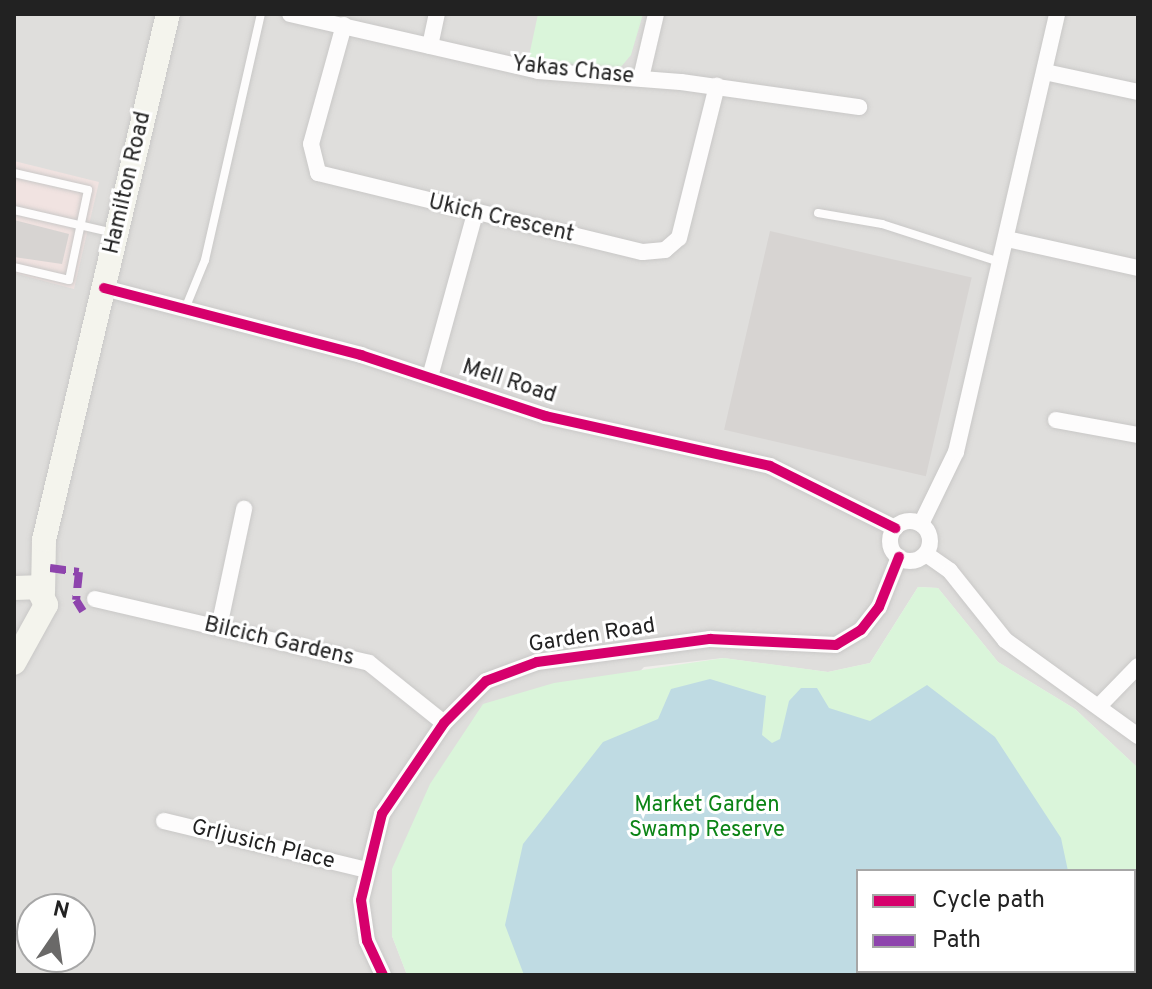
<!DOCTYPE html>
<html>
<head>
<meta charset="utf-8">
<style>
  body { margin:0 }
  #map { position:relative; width:1152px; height:989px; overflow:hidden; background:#f0eeeb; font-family:Overpass,sans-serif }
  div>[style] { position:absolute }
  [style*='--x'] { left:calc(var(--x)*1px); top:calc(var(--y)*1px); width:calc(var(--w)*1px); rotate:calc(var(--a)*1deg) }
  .residential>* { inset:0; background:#dfdedc }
  .commercial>* { inset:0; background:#f1e3e1 }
  .park>* { inset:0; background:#daf5da }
  .water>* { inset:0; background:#bfdbe3 }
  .building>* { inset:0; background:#d7d4d2; transform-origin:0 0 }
  .roads { filter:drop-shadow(0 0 2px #c9c8c7) drop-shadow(0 0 2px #c9c8c7) }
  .lane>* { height:8px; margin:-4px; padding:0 4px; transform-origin:4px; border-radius:4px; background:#fdfcfc }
  .street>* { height:16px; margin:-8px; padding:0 8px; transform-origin:8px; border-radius:8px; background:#fdfcfc }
  .street>.ring { margin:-8px; padding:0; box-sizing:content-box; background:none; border:16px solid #fdfcfc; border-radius:50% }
  .secondary>* { height:24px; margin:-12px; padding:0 12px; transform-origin:12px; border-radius:12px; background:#f4f4ed }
  .quiet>* { height:8px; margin-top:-4px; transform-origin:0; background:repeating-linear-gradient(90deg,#8e44ad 0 16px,transparent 0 24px) }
  .cycleway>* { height:10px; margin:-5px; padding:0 5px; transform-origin:5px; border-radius:5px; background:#d6006c }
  span { translate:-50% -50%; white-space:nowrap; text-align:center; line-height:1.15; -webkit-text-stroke:6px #fff; paint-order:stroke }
  .street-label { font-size:22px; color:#222 }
  .park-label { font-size:22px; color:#0c8416 }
  .frame { position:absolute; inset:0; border:16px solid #222; pointer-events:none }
  .legend { position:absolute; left:856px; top:869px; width:280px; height:104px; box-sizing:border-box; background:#fff; border:2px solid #a7a7a7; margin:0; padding:10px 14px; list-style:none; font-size:24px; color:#222 }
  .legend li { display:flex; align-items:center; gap:16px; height:40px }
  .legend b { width:40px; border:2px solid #a7a7a7 }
  .north { position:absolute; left:16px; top:893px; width:80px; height:80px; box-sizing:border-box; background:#fff; border:2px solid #a7a7a7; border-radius:50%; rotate:13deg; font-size:22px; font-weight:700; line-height:32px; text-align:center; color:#222 }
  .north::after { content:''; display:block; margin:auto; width:28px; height:36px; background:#6a6968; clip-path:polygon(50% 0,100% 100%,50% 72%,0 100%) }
</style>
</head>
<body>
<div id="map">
  <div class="residential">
    <i style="clip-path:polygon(evenodd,14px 14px,1138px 14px,1138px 768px,1075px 709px,998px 662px,938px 588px,918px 587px,870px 663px,828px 672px,723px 658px,644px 667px,392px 936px,407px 975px,14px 975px,14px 14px,32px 909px,80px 909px,80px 957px,32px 957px,32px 909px)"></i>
  </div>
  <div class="commercial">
    <i style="clip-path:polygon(14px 161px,99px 182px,74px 289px,14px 273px)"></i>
  </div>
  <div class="park">
    <i style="clip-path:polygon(538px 14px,643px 14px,631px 55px,620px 68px,528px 61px)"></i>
    <i style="clip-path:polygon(918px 587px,938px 588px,998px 662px,1075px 709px,1138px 768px,1138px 921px,1134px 929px,1134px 871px,858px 871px,858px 971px,1109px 971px,1106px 975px,407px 975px,392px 936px,392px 869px,430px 784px,483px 704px,554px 683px,724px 658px,828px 672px,870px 663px)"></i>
  </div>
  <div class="water">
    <i style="clip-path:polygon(710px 679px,766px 696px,762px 735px,772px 743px,780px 739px,789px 701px,801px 688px,817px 688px,829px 708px,870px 721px,927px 685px,995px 737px,1061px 838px,1068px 871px,858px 871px,858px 971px,996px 975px,524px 975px,505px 925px,523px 844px,603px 742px,658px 719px,671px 689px)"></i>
  </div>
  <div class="building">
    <i style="clip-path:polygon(14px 220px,69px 234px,62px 264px,14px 257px)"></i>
    <i style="left:770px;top:231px;width:207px;height:204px;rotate:13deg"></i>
  </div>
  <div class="roads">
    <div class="lane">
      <i style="--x:14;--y:173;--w:76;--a:12.9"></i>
      <i style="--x:88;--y:190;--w:92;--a:101.9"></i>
      <i style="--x:69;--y:280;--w:57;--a:-166.7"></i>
      <i style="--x:14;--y:210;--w:103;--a:13"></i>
      <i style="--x:818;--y:213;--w:65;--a:9.8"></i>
      <i style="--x:882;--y:224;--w:124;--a:17.9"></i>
      <i style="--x:185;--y:309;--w:53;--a:-67.8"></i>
      <i style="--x:205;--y:260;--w:252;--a:-77.2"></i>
    </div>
    <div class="street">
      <i style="--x:290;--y:14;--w:254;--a:12.9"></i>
      <i style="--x:538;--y:71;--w:143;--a:4.4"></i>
      <i style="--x:681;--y:82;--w:180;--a:8"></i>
      <i style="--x:344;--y:25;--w:123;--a:105.5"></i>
      <i style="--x:311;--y:144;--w:30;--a:76"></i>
      <i style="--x:318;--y:173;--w:334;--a:13.7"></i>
      <i style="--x:643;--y:252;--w:22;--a:-5"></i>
      <i style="--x:665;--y:250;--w:18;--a:-41"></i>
      <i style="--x:679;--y:238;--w:157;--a:-76"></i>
      <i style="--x:430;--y:46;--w:33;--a:-78"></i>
      <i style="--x:1045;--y:72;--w:95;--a:12.1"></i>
      <i style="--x:641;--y:78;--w:66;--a:-76.8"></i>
      <i style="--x:1007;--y:239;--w:134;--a:12.5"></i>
      <i style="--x:104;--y:288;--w:266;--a:14.6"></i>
      <i style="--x:361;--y:355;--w:194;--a:18.3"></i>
      <i style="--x:545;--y:416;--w:230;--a:12.5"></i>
      <i style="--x:770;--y:466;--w:140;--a:26.4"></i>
      <i style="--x:430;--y:377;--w:169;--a:-74.6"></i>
      <i style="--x:1056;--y:420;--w:83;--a:10.4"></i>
      <i class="ring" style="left:890px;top:521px;width:24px;height:24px"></i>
      <i style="--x:921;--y:524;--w:80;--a:-64.1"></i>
      <i style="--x:956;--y:452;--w:449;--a:-77"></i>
      <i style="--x:926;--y:554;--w:29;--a:35"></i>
      <i style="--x:950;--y:571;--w:88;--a:51.4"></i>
      <i style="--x:1005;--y:640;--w:164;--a:35.8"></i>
      <i style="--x:95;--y:599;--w:281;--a:13.1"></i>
      <i style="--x:369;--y:663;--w:96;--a:38.7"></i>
      <i style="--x:219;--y:627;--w:121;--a:-78"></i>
      <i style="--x:1101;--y:704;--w:53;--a:-45.8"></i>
      <i style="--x:164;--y:821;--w:205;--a:13.6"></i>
      <i style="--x:1134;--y:960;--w:6;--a:-51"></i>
      <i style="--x:383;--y:975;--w:38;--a:-115"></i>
      <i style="--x:367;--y:941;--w:41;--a:-98.3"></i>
      <i style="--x:361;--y:900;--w:89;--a:-76.3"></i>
      <i style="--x:382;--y:814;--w:110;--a:-55.7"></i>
      <i style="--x:444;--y:723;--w:59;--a:-45"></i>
      <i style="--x:486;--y:681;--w:54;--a:-20.4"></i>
      <i style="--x:537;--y:662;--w:175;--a:-7.6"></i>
      <i style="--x:710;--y:639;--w:126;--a:2.7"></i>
      <i style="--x:836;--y:645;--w:29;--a:-31"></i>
      <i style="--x:861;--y:630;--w:29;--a:-52"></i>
      <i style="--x:879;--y:607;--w:54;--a:-68.2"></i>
      <i style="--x:1124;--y:975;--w:5;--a:-53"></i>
    </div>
    <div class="secondary">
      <i style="--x:14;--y:588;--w:23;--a:-2"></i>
      <i style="--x:37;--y:587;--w:20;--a:63"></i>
      <i style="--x:46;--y:605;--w:66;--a:118.9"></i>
      <i style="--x:43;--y:593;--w:53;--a:-88.9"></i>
      <i style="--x:44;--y:540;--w:540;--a:-76.74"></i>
    </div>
  </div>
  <div class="quiet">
    <i style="--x:50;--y:568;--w:29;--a:8"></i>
    <i style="--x:79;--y:572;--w:28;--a:96"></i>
    <i style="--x:76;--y:600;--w:13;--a:58"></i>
  </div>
  <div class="cycleway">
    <i style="--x:104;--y:288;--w:266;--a:14.6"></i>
    <i style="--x:361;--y:355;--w:194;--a:18.3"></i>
    <i style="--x:545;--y:416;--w:230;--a:12.5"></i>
    <i style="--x:770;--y:466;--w:140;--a:26.4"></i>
    <i style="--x:383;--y:975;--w:38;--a:-115"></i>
    <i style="--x:367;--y:941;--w:41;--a:-98.3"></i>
    <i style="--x:361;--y:900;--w:89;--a:-76.3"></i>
    <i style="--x:382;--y:814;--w:110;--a:-55.7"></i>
    <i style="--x:444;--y:723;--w:59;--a:-45"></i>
    <i style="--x:486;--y:681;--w:54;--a:-20.4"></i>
    <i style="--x:537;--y:662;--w:175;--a:-7.6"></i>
    <i style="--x:710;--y:639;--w:126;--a:2.7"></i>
    <i style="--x:836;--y:645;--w:29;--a:-31"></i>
    <i style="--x:861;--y:630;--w:29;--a:-52"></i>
    <i style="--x:879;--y:607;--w:54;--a:-68.2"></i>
  </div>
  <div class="street-label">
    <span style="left:573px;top:71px;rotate:6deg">Yakas Chase</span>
    <span style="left:128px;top:183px;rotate:-77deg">Hamilton Road</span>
    <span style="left:501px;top:219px;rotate:13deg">Ukich Crescent</span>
    <span style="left:509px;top:382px;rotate:18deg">Mell Road</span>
    <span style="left:592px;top:636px;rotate:-9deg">Garden Road</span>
    <span style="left:279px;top:642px;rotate:13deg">Bilcich Gardens</span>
    <span style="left:263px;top:845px;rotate:14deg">Grljusich Place</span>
  </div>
  <div class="park-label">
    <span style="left:707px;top:818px">Market Garden<br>Swamp Reserve</span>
  </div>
  <div class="frame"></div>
  <ul class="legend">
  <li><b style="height:10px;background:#d6006c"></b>Cycle path</li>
  <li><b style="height:10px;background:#8e44ad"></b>Path</li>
  </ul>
  <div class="north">N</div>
</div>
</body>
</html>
